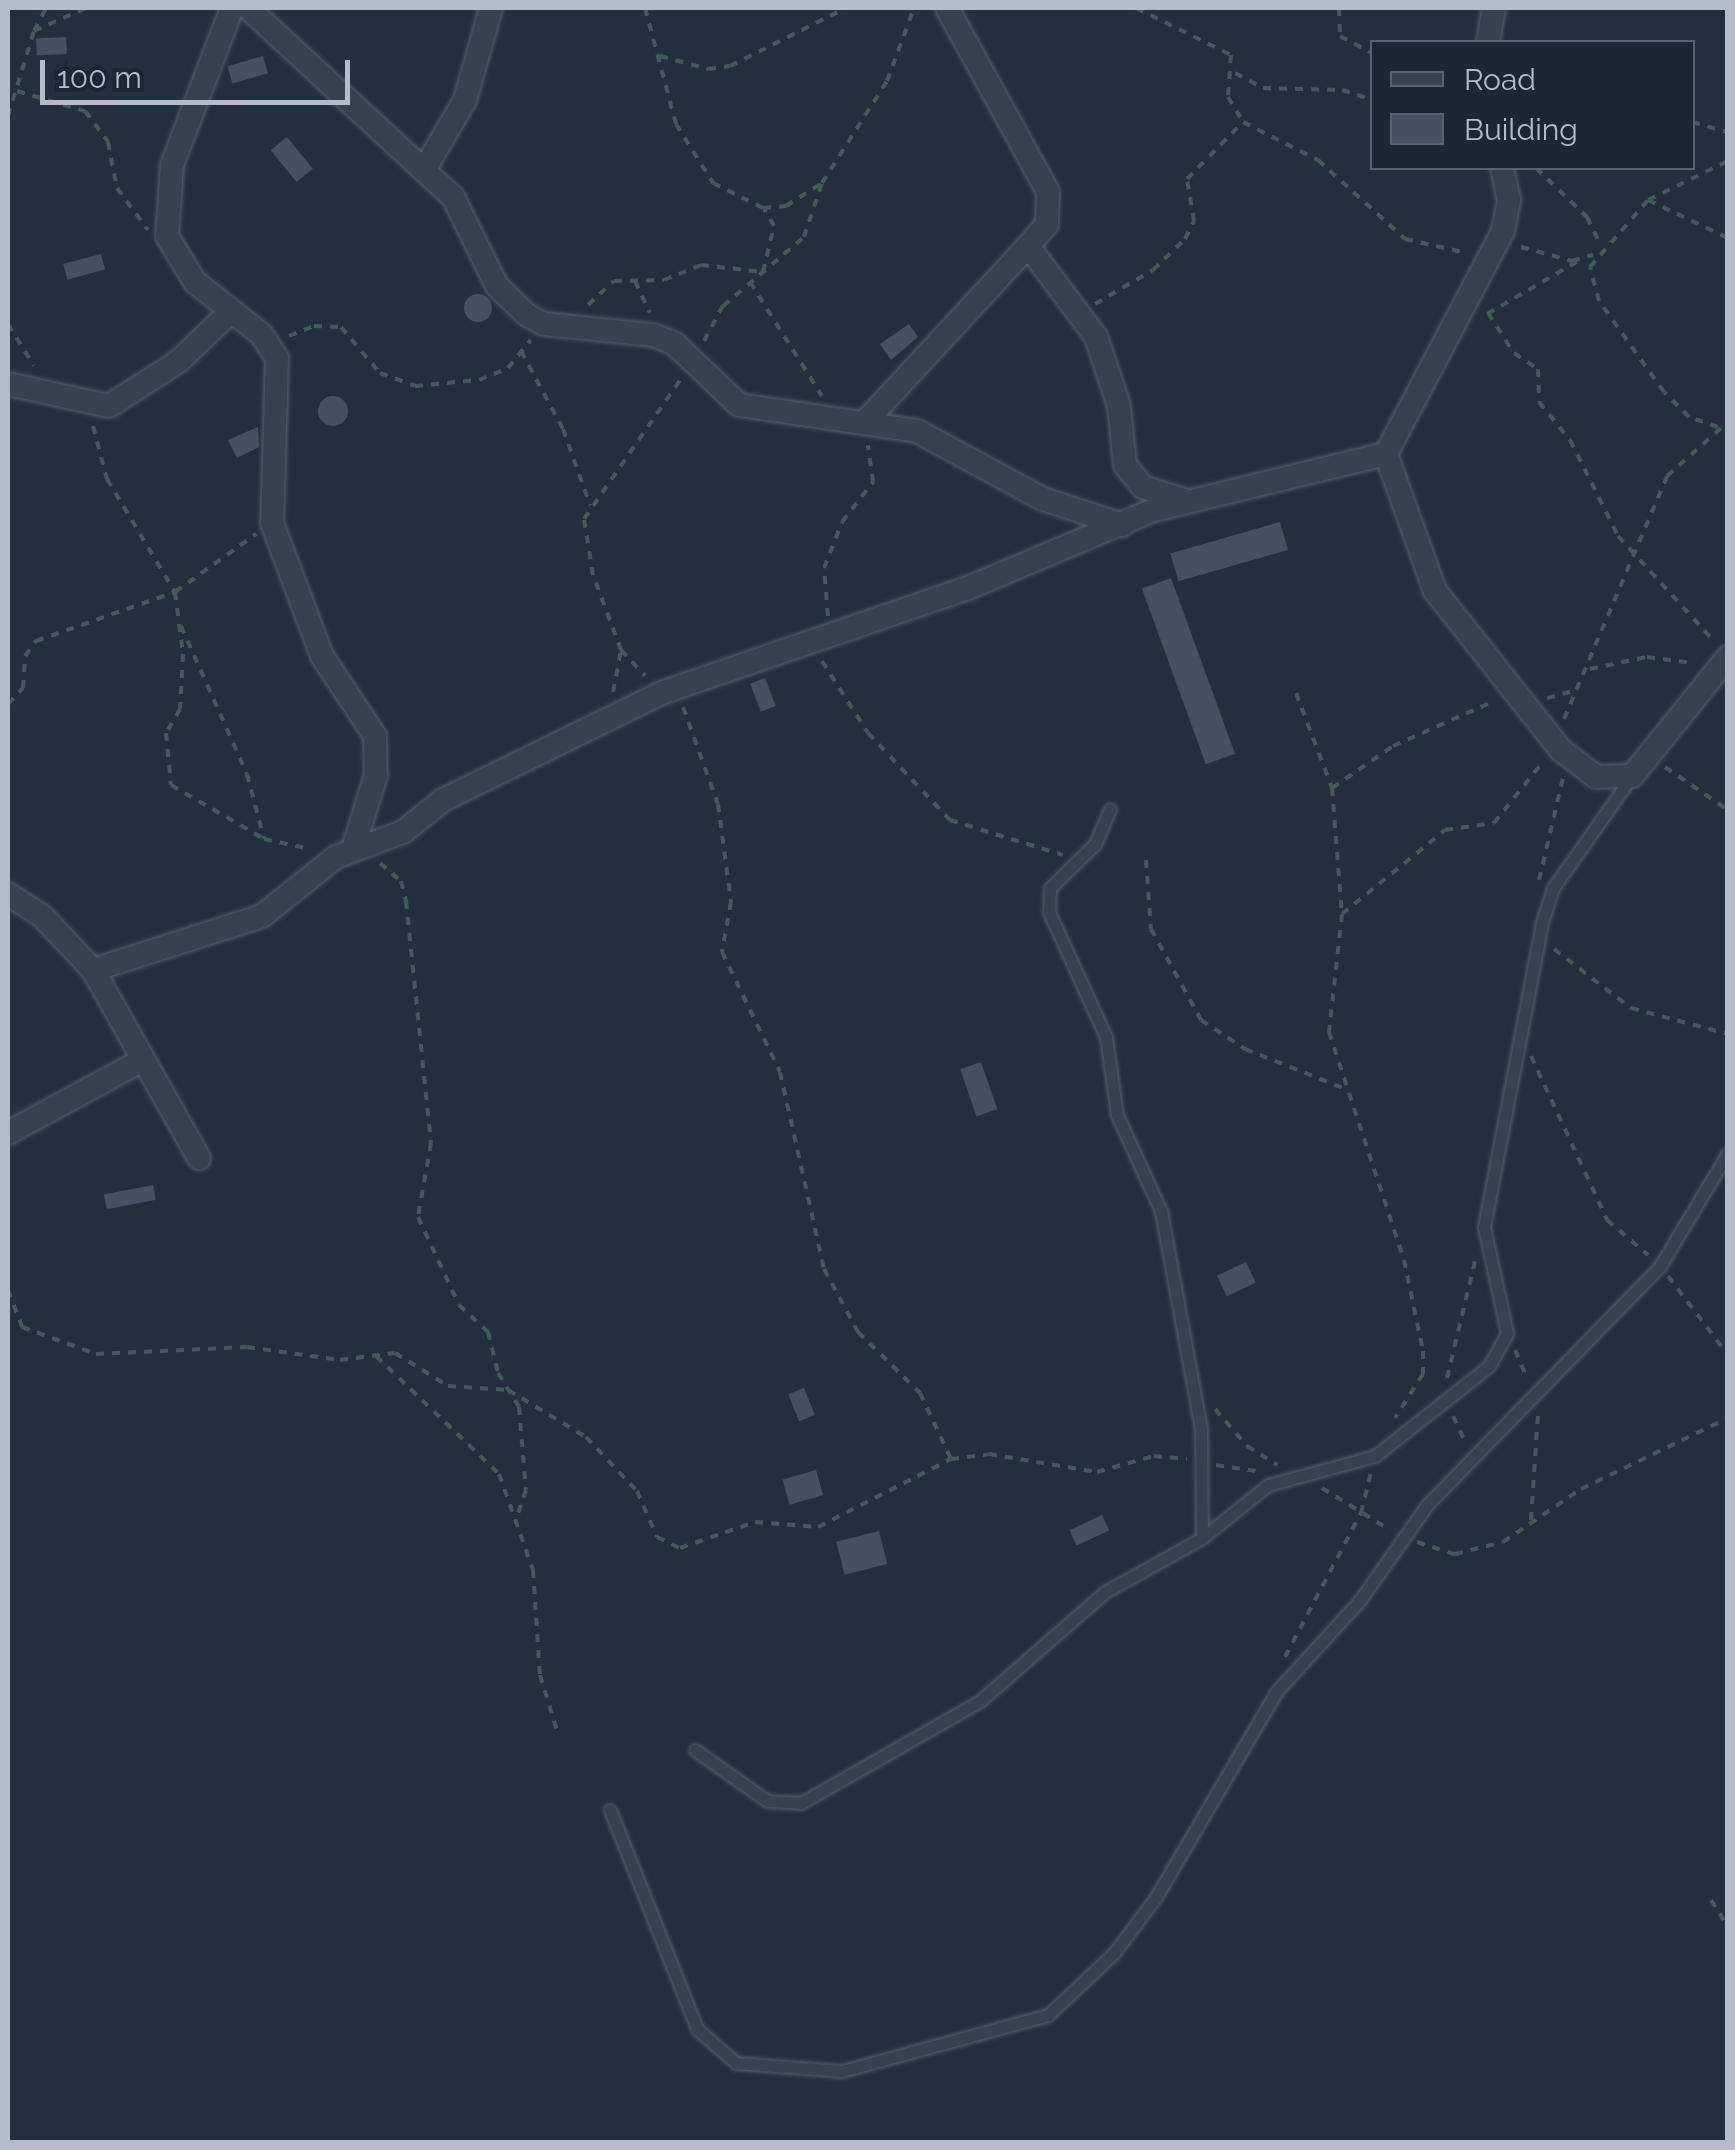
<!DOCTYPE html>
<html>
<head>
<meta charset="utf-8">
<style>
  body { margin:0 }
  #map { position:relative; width:1735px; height:2150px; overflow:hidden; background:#242f3e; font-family:Raleway,sans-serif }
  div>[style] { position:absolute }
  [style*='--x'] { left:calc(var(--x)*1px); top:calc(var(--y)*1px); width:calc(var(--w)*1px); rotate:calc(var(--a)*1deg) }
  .building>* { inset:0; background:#455162; transform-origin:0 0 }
  .round { border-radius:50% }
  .path>* { height:4px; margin-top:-2px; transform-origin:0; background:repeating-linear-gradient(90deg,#44595c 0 8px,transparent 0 16px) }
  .roads { filter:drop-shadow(0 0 2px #565f6c) drop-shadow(0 0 2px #565f6c) }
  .lane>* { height:11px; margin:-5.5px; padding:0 5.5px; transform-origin:5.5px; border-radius:5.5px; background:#38414e }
  .street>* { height:22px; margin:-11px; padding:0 11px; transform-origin:11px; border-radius:11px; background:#38414e }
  span { translate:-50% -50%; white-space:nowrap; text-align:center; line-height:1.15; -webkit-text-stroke:9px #1d2633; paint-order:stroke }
  .frame { position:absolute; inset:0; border:10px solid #b4bcc9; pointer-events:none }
  .legend { position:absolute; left:1370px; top:40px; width:325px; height:130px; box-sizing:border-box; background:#1d2633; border:2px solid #59626f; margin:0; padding:12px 18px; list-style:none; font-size:30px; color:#b4bcc9 }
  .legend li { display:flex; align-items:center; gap:20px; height:50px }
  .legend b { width:50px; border:2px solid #59626f }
  .scale { position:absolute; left:40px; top:60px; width:310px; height:45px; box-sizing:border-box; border:5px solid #b4bcc9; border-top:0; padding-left:12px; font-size:30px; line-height:35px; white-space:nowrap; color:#b4bcc9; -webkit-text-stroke:8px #1d2633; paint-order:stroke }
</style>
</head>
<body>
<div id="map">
  <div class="building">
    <i style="left:66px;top:37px;width:17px;height:30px;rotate:87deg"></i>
    <i style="left:263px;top:56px;width:18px;height:37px;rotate:74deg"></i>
    <i style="left:287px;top:137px;width:41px;height:21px;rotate:51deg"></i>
    <i style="left:101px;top:254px;width:16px;height:39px;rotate:75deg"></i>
    <i class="round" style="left:464px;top:294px;width:28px;height:28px"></i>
    <i style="clip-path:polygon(909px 324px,918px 337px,891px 360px,880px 344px)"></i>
    <i class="round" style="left:318px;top:396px;width:30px;height:30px"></i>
    <i style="clip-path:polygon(258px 427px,259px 447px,237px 458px,228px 440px)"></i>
    <i style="left:1280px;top:522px;width:29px;height:114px;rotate:74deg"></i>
    <i style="left:1171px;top:578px;width:187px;height:31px;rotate:70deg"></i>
    <i style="left:765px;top:678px;width:30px;height:16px;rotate:69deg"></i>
    <i style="left:981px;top:1062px;width:50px;height:22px;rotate:71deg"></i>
    <i style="left:153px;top:1185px;width:15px;height:50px;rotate:79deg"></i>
    <i style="left:1246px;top:1262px;width:23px;height:32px;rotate:65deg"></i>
    <i style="left:804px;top:1388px;width:29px;height:17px;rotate:68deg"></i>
    <i style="left:816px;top:1470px;width:26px;height:35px;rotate:74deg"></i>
    <i style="left:1102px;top:1515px;width:17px;height:36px;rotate:65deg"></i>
    <i style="left:879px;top:1531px;width:34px;height:44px;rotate:76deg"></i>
  </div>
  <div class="path">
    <i style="--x:645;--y:8;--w:120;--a:75"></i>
    <i style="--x:676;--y:124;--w:70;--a:57.9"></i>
    <i style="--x:713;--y:183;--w:56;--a:26.6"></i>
    <i style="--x:763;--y:208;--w:23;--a:-5"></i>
    <i style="--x:786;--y:206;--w:43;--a:-32.6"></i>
    <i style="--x:1136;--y:8;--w:106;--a:26.3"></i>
    <i style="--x:1231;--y:55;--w:42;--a:94.1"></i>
    <i style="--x:1228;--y:97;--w:29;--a:59"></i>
    <i style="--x:1243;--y:122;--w:84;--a:26.9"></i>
    <i style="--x:1318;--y:160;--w:118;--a:42.2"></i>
    <i style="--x:1405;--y:239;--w:64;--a:12.7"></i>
    <i style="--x:1339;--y:8;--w:28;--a:88"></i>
    <i style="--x:1340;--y:36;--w:36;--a:28"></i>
    <i style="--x:34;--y:31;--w:26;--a:-62"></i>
    <i style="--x:660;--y:56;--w:50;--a:15.2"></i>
    <i style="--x:708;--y:69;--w:22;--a:-8"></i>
    <i style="--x:730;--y:66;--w:130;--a:-26.6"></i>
    <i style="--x:1235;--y:73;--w:32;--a:28"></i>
    <i style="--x:1263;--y:88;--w:79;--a:1.5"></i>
    <i style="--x:1342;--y:90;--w:32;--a:18"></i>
    <i style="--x:17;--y:91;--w:71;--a:16.4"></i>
    <i style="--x:85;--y:111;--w:39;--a:53"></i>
    <i style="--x:108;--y:142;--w:47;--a:78.9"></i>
    <i style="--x:117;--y:188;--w:52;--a:53.6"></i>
    <i style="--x:8;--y:116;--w:89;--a:-73"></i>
    <i style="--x:34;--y:31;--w:57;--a:-23.9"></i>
    <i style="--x:1692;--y:122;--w:37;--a:16"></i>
    <i style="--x:1536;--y:168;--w:71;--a:43.9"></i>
    <i style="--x:1587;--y:217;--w:32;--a:64"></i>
    <i style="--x:1648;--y:200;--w:89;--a:25.4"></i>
    <i style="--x:1521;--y:247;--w:53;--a:15.4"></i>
    <i style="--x:1572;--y:261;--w:22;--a:-16"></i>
    <i style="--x:635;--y:281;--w:35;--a:65"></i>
    <i style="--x:750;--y:282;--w:135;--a:57.7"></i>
    <i style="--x:1095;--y:304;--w:67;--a:-30.4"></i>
    <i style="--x:1153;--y:270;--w:45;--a:-44.1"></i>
    <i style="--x:1185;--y:239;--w:20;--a:-63"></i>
    <i style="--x:1194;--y:221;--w:43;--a:-99.5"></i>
    <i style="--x:1187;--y:179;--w:80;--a:-45.5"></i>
    <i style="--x:588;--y:305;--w:35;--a:-43"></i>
    <i style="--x:614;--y:281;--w:50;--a:-1.1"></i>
    <i style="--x:664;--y:280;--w:40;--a:-22"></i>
    <i style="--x:701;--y:265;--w:62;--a:6.4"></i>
    <i style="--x:763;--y:272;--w:47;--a:-76.6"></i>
    <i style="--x:774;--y:226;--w:20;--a:-120"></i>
    <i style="--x:1488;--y:313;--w:48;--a:57"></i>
    <i style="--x:1514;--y:353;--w:29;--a:34"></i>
    <i style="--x:1538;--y:369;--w:33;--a:88"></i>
    <i style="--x:1539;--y:402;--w:49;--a:50.8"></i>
    <i style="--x:1570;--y:440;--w:107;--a:63.4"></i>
    <i style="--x:1618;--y:536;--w:141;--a:47.6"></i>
    <i style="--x:1487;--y:314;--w:105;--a:-30.2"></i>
    <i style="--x:8;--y:324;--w:49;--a:58.2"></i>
    <i style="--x:289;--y:336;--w:27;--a:-22"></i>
    <i style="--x:314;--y:326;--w:27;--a:2"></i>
    <i style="--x:341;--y:327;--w:60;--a:49.7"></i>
    <i style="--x:380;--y:373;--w:37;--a:20"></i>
    <i style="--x:415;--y:386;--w:64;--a:-5.4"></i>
    <i style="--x:479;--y:380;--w:31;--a:-22"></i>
    <i style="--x:508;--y:368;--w:36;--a:-51"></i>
    <i style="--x:704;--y:341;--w:40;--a:-62"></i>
    <i style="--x:723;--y:306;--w:106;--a:-40.4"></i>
    <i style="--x:804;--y:237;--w:57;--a:-71.6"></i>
    <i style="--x:822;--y:183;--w:121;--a:-57.5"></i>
    <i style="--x:887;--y:81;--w:78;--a:-69.7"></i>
    <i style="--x:521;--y:351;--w:89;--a:61.7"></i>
    <i style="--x:563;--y:429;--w:81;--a:70.4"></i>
    <i style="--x:93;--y:426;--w:55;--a:75.2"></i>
    <i style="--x:107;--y:479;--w:132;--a:59"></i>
    <i style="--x:175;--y:592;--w:63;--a:82.6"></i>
    <i style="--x:183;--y:654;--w:55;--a:93.1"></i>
    <i style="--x:180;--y:709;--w:28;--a:120"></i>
    <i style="--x:166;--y:733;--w:52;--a:84.5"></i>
    <i style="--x:171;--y:785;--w:108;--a:30.1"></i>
    <i style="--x:264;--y:839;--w:47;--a:12.3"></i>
    <i style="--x:1718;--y:427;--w:31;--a:-161"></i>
    <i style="--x:1689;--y:417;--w:35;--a:-135"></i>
    <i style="--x:1664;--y:392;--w:112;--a:-125.5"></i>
    <i style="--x:1599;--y:301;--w:35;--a:-105"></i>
    <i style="--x:1590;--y:267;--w:89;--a:-49.1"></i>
    <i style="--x:1648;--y:200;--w:89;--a:-26"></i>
    <i style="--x:828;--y:616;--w:48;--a:-94.8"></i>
    <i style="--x:824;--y:568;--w:49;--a:-68.6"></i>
    <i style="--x:842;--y:522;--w:51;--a:-52.2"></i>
    <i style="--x:873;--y:482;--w:37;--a:-98"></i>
    <i style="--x:181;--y:626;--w:162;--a:66"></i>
    <i style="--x:247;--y:774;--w:67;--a:75.3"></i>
    <i style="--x:621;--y:650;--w:35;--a:47"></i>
    <i style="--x:822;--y:661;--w:85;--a:57.4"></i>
    <i style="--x:868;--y:733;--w:120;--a:46.7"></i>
    <i style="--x:950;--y:820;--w:118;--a:17.2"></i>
    <i style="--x:1590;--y:669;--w:58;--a:-11.9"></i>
    <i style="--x:1647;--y:657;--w:46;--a:7.4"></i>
    <i style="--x:613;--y:692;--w:43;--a:-79.2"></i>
    <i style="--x:621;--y:650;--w:80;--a:-110.5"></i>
    <i style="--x:593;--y:575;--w:57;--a:-99.1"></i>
    <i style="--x:584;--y:519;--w:170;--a:-55.3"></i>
    <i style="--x:1296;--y:693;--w:102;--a:69.2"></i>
    <i style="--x:1332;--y:788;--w:126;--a:85.5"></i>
    <i style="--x:1342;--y:914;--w:119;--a:96.3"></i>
    <i style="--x:1329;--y:1032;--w:240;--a:71.8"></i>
    <i style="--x:1404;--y:1260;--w:93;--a:78.2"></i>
    <i style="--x:1423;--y:1351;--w:23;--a:90"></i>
    <i style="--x:1423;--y:1374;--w:52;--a:122.5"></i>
    <i style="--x:1547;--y:698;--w:30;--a:-15"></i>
    <i style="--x:8;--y:704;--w:22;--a:-47"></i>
    <i style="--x:23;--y:688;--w:32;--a:-86"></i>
    <i style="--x:25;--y:656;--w:19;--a:-54"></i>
    <i style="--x:36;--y:641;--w:147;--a:-19.4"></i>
    <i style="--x:175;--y:592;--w:100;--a:-35.6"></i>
    <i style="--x:683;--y:707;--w:103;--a:70.2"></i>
    <i style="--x:718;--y:804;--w:99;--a:82.4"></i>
    <i style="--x:731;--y:902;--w:51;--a:100.2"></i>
    <i style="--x:722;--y:952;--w:133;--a:64.2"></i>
    <i style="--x:780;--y:1072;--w:202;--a:77.4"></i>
    <i style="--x:824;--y:1269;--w:72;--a:61.6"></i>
    <i style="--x:858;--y:1332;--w:87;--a:44.5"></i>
    <i style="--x:920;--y:1393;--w:73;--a:64.8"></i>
    <i style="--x:951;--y:1459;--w:38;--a:-7"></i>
    <i style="--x:989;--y:1454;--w:109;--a:9.5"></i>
    <i style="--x:1097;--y:1472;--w:59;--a:-15.7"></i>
    <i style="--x:1154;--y:1456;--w:33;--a:5"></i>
    <i style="--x:1564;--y:719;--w:264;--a:-67"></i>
    <i style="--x:1667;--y:476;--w:81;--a:-41.5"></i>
    <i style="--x:1665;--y:767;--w:76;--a:34.3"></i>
    <i style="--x:1332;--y:788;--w:74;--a:-34.5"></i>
    <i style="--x:1393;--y:746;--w:111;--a:-24"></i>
    <i style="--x:1146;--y:860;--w:69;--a:85.9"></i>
    <i style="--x:1151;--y:929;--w:104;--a:61.2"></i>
    <i style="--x:1201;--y:1020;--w:53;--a:33.4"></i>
    <i style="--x:1245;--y:1049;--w:105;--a:21.7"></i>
    <i style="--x:380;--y:863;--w:28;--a:41"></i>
    <i style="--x:401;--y:881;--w:21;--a:76"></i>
    <i style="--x:406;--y:901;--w:243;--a:84.1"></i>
    <i style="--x:431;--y:1143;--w:75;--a:100"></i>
    <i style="--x:418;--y:1217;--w:97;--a:65"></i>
    <i style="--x:459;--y:1305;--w:40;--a:43"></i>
    <i style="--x:488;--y:1332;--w:42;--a:76.3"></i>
    <i style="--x:498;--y:1373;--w:40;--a:58"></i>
    <i style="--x:519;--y:1407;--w:83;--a:85.2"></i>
    <i style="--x:526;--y:1490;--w:31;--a:109"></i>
    <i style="--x:1539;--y:880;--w:105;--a:-76.8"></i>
    <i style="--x:1342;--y:914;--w:133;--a:-39.2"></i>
    <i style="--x:1445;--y:830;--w:49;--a:-8.1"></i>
    <i style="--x:1494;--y:823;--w:77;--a:-51.3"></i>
    <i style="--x:1554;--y:949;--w:97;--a:37.5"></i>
    <i style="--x:1631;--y:1008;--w:100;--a:15"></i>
    <i style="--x:1531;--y:1056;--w:181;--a:65.1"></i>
    <i style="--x:1607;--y:1220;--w:54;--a:40.5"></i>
    <i style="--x:1668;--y:1276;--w:99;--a:52.8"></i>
    <i style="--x:8;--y:1290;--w:40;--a:69"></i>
    <i style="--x:22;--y:1327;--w:79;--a:20"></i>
    <i style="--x:96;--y:1354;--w:151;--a:-2.7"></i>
    <i style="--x:247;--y:1347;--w:94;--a:8"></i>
    <i style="--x:340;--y:1360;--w:55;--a:-7.3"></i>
    <i style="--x:395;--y:1353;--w:62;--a:31.9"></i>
    <i style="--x:448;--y:1386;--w:60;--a:3.8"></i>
    <i style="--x:508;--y:1390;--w:91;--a:31.1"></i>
    <i style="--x:586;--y:1437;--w:74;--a:46.6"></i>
    <i style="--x:637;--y:1491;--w:50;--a:66.5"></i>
    <i style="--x:657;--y:1537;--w:25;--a:26"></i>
    <i style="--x:680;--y:1548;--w:79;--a:-19.1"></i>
    <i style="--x:755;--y:1522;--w:63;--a:4.5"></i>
    <i style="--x:818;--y:1527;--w:149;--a:-27.1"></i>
    <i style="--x:1515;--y:1350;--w:30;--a:67"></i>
    <i style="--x:376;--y:1356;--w:170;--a:43.8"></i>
    <i style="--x:499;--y:1474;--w:102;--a:70.5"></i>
    <i style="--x:533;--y:1570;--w:105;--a:86.2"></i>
    <i style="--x:540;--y:1675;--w:62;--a:73"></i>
    <i style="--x:1447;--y:1378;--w:120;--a:-76.5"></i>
    <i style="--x:1215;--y:1409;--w:49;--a:49.1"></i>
    <i style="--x:1247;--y:1446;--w:36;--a:32"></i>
    <i style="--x:1453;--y:1416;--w:31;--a:65"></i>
    <i style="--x:1216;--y:1465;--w:46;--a:8.8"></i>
    <i style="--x:1322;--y:1488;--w:80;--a:31.7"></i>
    <i style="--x:1531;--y:1520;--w:105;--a:-86.2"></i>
    <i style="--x:1417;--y:1542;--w:40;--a:18"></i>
    <i style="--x:1455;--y:1554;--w:49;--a:-14"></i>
    <i style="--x:1503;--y:1542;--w:94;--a:-34.2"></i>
    <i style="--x:1581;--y:1489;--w:163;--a:-25.8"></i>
    <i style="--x:1285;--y:1657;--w:163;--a:-62.2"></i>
    <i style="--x:1361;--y:1513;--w:42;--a:-76.3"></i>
    <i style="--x:1711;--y:1900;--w:32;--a:58"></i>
  </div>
  <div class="roads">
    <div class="lane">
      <i style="--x:1110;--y:809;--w:38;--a:113"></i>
      <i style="--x:1095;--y:844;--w:63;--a:135.6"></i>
      <i style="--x:1050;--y:888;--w:24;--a:92"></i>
      <i style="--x:1049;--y:912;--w:137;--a:65.5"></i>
      <i style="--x:1106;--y:1037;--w:79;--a:82"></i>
      <i style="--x:1117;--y:1115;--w:106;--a:65.4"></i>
      <i style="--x:1161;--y:1211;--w:222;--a:79.6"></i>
      <i style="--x:1201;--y:1429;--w:109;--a:89.5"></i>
      <i style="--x:695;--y:1750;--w:88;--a:35.3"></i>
      <i style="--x:767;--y:1801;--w:34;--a:3"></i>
      <i style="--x:801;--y:1803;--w:206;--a:-29.7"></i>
      <i style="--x:980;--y:1701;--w:166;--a:-41.1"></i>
      <i style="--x:1105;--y:1592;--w:111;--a:-29.1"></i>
      <i style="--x:1202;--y:1538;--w:85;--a:-38.8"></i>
      <i style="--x:1268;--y:1485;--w:111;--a:-15.2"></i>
      <i style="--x:1375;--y:1456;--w:145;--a:-38.3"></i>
      <i style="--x:1489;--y:1366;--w:38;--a:-61"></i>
      <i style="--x:1507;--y:1333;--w:108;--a:-102.2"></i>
      <i style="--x:1484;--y:1227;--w:314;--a:-79.2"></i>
      <i style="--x:1543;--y:919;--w:33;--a:-72"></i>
      <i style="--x:1553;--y:888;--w:137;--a:-54.8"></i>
      <i style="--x:610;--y:1810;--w:236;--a:68.3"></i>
      <i style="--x:697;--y:2029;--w:52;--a:41.1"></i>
      <i style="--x:736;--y:2063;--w:106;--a:4.3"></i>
      <i style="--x:842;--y:2071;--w:213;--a:-15.2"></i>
      <i style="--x:1048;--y:2015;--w:91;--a:-43.2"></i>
      <i style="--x:1114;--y:1953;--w:70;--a:-53.1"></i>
      <i style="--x:1156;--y:1897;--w:239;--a:-59.6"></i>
      <i style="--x:1277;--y:1691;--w:123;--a:-47.6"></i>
      <i style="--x:1360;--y:1600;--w:116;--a:-54.8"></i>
      <i style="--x:1427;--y:1505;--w:334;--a:-45.7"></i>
      <i style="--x:1660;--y:1266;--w:132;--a:-59"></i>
    </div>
    <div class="street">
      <i style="--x:232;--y:8;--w:168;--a:110.9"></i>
      <i style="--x:172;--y:165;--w:71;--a:94"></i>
      <i style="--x:167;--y:236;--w:54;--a:58.7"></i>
      <i style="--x:195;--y:282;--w:85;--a:38.3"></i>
      <i style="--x:262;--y:335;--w:27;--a:57"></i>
      <i style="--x:277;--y:358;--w:165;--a:91.7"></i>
      <i style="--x:272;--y:523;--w:142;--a:69.4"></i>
      <i style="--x:322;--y:656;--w:96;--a:56.5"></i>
      <i style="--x:375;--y:736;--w:39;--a:89"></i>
      <i style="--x:376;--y:775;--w:77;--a:107.3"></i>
      <i style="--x:248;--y:8;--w:279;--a:42.7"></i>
      <i style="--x:453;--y:197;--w:99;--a:63.7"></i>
      <i style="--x:497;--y:286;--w:42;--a:44"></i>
      <i style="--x:527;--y:315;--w:19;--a:28"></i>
      <i style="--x:544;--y:324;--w:110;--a:5.8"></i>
      <i style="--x:653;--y:335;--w:24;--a:22"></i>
      <i style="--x:675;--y:344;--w:88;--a:43.6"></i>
      <i style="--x:739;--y:405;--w:180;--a:8.3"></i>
      <i style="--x:917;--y:431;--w:143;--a:28.4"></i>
      <i style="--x:1043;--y:499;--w:84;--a:18"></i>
      <i style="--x:947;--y:8;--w:210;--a:61.2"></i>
      <i style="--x:1048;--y:192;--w:32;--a:92"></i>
      <i style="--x:1047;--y:224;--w:29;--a:131"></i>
      <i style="--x:1028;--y:246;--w:114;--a:53.2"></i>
      <i style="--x:1096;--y:337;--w:73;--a:71.6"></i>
      <i style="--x:1119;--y:406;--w:59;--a:84.2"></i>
      <i style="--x:1125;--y:465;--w:28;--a:51"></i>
      <i style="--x:1143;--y:487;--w:43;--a:17.6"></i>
      <i style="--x:1488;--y:42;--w:35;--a:-80"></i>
      <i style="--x:1502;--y:168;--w:33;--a:78"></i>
      <i style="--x:1509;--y:200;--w:32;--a:101"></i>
      <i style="--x:1503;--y:231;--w:252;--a:117.7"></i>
      <i style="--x:1386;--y:454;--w:145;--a:70.3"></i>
      <i style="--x:1435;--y:591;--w:203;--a:51.6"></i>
      <i style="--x:1561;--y:750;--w:44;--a:37.6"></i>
      <i style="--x:1596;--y:777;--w:36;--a:-2"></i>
      <i style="--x:1632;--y:776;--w:153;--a:-51.1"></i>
      <i style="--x:424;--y:170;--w:81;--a:-59.6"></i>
      <i style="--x:465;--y:100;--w:96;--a:-74.2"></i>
      <i style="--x:8;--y:384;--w:103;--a:12.3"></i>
      <i style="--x:109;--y:406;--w:83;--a:-32.7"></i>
      <i style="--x:179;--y:361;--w:72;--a:-43.9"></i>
      <i style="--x:866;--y:421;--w:238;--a:-47.2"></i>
      <i style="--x:8;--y:894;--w:40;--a:32.9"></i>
      <i style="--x:42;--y:916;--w:74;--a:46.6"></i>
      <i style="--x:93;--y:970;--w:216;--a:60.6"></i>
      <i style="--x:93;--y:970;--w:177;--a:-17.7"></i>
      <i style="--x:262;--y:916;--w:95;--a:-38.6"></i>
      <i style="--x:336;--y:857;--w:72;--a:-20.5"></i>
      <i style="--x:403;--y:832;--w:51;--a:-38.7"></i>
      <i style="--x:443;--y:800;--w:243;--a:-26.1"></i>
      <i style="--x:661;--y:693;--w:324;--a:-18.9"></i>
      <i style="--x:968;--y:588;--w:202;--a:-22.8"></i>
      <i style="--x:1154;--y:510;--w:239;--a:-13.6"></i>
      <i style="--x:8;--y:1133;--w:149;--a:-28.5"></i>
    </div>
  </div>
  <div class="frame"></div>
  <ul class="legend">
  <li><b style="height:12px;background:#38414e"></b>Road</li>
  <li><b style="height:28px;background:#455162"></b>Building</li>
  </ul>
  <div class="scale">100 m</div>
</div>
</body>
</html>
